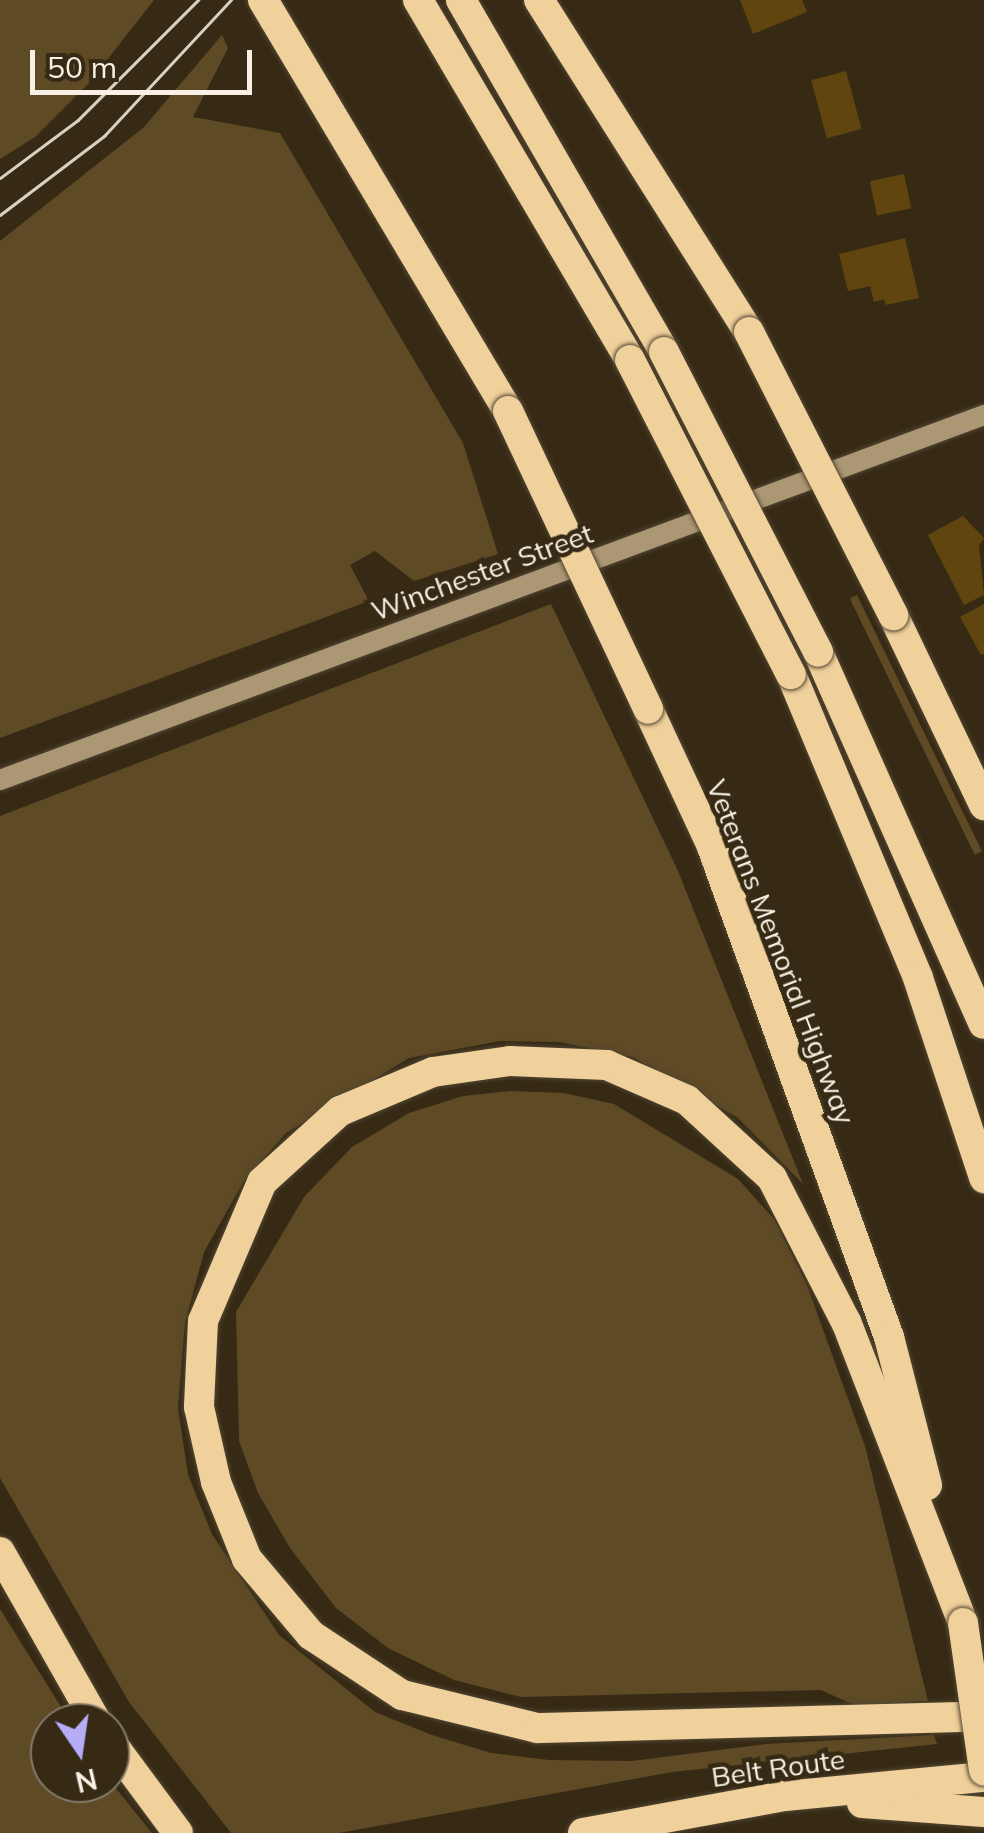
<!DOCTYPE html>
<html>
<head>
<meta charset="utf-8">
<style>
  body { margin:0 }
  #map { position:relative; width:984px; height:1833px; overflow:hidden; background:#362a15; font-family:Mulish,sans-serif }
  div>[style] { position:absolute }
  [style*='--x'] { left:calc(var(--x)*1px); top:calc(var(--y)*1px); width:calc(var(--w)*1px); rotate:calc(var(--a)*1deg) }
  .green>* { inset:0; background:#5e4a25; transform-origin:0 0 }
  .building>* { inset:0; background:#61450e; transform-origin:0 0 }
  .roads { filter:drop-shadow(0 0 2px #514632) drop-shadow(0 0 2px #514632) }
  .secondary>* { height:20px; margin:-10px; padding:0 10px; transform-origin:10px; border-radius:10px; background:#ac9775 }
  .highway>* { height:30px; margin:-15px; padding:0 15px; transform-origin:15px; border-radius:15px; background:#f0d09b }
  .tram>* { height:2.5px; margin:-1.25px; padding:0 1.25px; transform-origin:1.25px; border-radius:1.25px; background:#d8d0c2 }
  .bridges { filter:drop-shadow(0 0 2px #514632) drop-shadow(0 0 2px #514632) }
  .highway-bridge>* { height:30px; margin:-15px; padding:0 15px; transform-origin:15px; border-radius:15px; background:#f0d09b }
  span { translate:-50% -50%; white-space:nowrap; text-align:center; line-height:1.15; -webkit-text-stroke:9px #362a15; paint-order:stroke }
  .street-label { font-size:28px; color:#f8f0e4 }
  .north { position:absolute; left:30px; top:1703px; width:100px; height:100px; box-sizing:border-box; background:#362a15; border:2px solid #847968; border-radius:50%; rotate:167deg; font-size:28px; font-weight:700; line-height:40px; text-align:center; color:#f8f0e4 }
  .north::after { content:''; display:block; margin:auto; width:35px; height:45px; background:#b6acf8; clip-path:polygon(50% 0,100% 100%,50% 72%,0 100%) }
  .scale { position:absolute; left:30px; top:50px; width:222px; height:45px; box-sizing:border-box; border:5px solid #f8f0e4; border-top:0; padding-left:12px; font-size:30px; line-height:35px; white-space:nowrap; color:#f8f0e4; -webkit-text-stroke:8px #362a15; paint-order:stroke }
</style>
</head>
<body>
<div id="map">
  <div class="green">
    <i style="clip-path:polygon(0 0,154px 0,89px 83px,35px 137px,0 159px)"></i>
    <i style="clip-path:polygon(222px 35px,228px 48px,193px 117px,280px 133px,463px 443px,498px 554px,414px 581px,375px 551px,350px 565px,369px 601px,0 738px,0 241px,144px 127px)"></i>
    <i style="left:857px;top:595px;width:285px;height:8px;rotate:64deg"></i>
    <i style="clip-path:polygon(551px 604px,678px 871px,803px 1184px,738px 1118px,633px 1057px,560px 1042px,500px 1041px,409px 1058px,286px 1133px,244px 1181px,204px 1252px,185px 1323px,178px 1408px,188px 1475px,212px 1534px,279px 1635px,375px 1712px,432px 1735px,491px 1753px,549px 1760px,632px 1761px,766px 1744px,934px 1735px,937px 1744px,672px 1772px,339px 1833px,231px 1833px,129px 1702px,0 1478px,0 816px)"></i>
    <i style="clip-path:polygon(510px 1091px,564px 1093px,614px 1104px,738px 1179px,774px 1219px,807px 1285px,865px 1446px,928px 1701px,856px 1706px,821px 1690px,521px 1697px,454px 1680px,388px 1648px,336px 1608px,290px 1548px,258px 1493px,239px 1441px,236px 1312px,304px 1197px,352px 1147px,409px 1113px,463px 1096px)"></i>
    <i style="clip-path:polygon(0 1609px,71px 1723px,50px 1723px,50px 1783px,110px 1781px,152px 1833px,0 1833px)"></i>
  </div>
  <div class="building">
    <i style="clip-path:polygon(740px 0,802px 0,807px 12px,753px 34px)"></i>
    <i style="left:846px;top:71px;width:60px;height:36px;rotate:75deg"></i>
    <i style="left:904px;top:174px;width:35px;height:35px;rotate:78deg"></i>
    <i style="clip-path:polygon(905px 238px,919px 298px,886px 305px,884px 299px,874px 302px,870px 286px,848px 291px,839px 254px)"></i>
    <i style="clip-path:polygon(963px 516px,984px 538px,979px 545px,984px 595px,964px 605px,928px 535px)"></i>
    <i style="clip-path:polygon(984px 604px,984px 654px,981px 655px,960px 617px)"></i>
  </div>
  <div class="roads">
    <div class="secondary">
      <i style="--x:0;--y:780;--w:1050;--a:-20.35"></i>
    </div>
    <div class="highway">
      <i style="--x:263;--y:0;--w:478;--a:59.2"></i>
      <i style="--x:418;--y:0;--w:418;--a:59.5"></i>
      <i style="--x:461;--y:0;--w:406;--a:60"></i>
      <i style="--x:539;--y:0;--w:393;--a:57.7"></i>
      <i style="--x:893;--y:615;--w:211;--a:64.4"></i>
      <i style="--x:818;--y:652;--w:407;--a:66"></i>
      <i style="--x:791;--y:674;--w:329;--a:67.3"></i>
      <i style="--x:918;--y:978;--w:211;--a:71.7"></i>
      <i style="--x:648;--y:709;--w:149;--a:65"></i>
      <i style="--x:711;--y:844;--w:524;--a:70.15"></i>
      <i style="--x:889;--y:1337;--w:153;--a:75.6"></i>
      <i style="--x:0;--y:1552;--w:197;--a:60.4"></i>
      <i style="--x:963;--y:1623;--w:323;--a:-111.2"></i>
      <i style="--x:846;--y:1322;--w:162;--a:-117.2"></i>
      <i style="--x:772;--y:1178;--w:115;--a:-137.5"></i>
      <i style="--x:687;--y:1100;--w:87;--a:-156.4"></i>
      <i style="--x:607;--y:1065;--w:97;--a:-177.6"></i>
      <i style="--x:510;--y:1061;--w:78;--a:171.9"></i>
      <i style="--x:433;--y:1072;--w:101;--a:157.2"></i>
      <i style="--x:340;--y:1111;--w:105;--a:137.7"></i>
      <i style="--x:262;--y:1182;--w:151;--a:113"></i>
      <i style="--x:203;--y:1321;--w:86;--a:92.7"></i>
      <i style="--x:199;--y:1407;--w:77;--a:77.2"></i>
      <i style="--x:216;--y:1482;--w:83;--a:68.1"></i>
      <i style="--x:247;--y:1559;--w:99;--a:49.9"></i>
      <i style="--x:311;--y:1635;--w:109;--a:33.4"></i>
      <i style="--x:402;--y:1695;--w:139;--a:13.7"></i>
      <i style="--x:537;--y:1728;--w:447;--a:-1.5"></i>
      <i style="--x:110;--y:1741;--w:114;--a:53.5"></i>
      <i style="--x:862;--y:1803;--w:122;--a:4.2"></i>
      <i style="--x:583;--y:1833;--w:205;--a:-10.4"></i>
      <i style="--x:785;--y:1796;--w:200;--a:-5.5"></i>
    </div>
  </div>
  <div class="tram">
    <i style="--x:0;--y:178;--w:97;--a:-36.6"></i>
    <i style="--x:78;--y:120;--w:170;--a:-45"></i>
    <i style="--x:0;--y:215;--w:131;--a:-37.2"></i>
    <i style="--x:104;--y:136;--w:186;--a:-47"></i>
  </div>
  <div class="bridges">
    <div class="highway-bridge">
      <i style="--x:749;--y:332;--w:318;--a:63"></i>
      <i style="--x:664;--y:352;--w:337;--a:62.8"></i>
      <i style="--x:630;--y:360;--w:353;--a:62.9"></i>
      <i style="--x:508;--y:411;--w:329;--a:64.8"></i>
      <i style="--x:963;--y:1623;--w:149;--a:81.9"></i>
    </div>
  </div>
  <div class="street-label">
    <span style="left:482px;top:572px;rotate:-20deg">Winchester Street</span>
    <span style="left:781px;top:952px;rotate:69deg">Veterans Memorial Highway</span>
    <span style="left:778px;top:1768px;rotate:-8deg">Belt Route</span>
  </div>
  <div class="north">N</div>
  <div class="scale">50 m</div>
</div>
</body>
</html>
